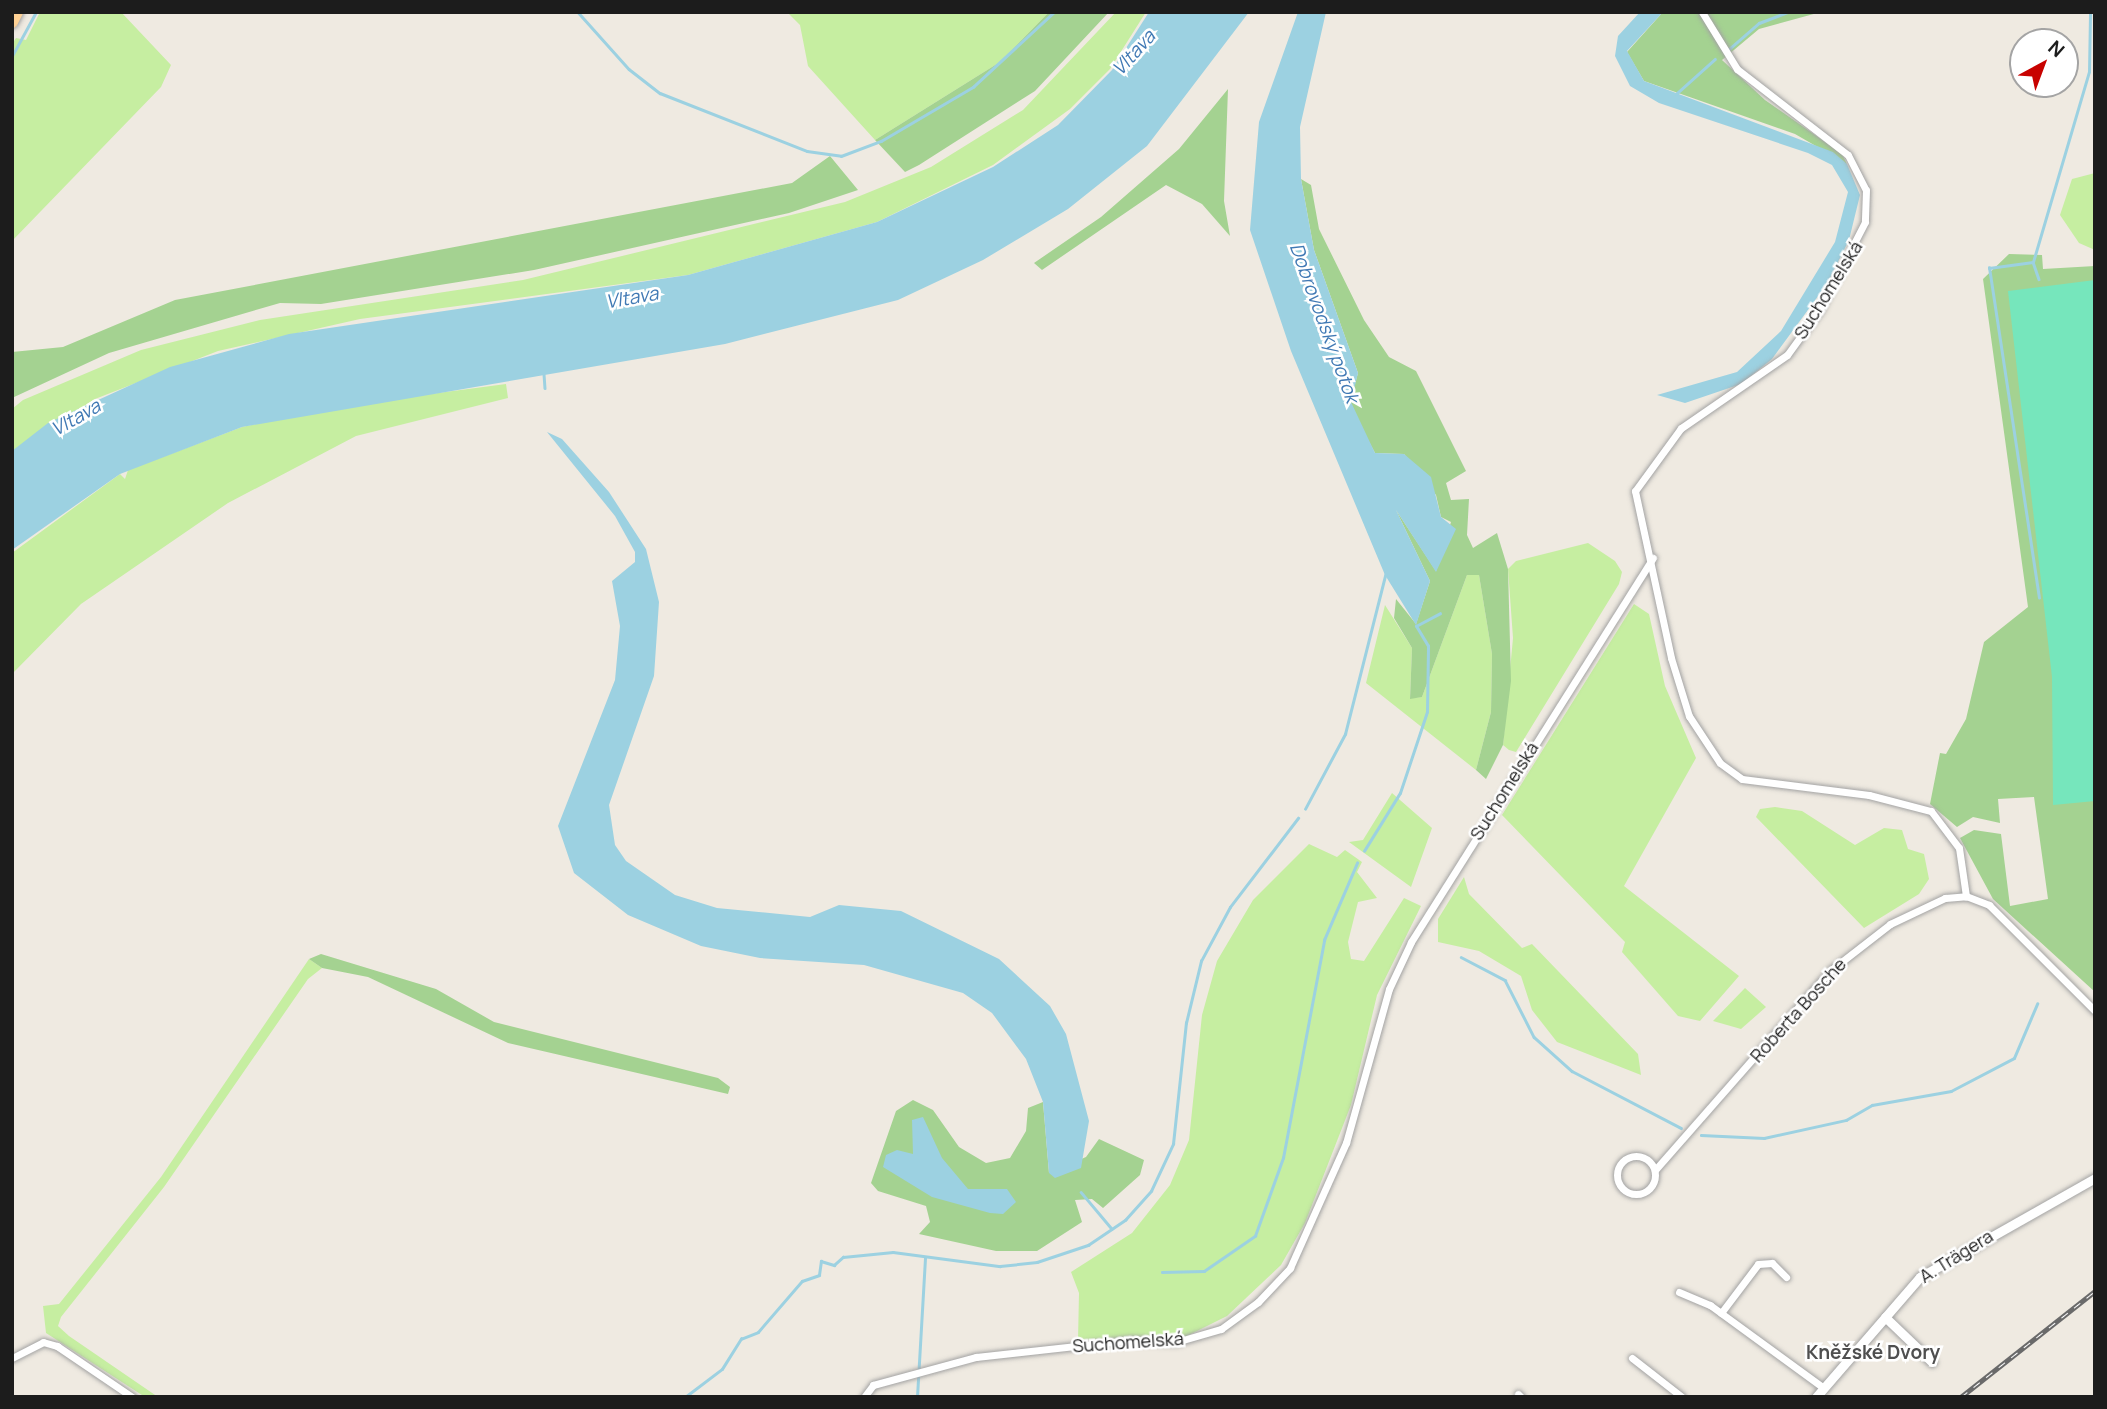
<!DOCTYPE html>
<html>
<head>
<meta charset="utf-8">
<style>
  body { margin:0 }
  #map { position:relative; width:2107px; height:1409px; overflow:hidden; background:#efeae1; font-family:Manrope,sans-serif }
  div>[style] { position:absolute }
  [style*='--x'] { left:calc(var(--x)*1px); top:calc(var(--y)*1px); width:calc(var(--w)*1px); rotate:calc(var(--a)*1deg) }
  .grass>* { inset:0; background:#c6eea1 }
  .forest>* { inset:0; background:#a4d291 }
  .pitch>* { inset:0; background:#76e6bc }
  .water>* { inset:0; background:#9cd1e1 }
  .stream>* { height:2.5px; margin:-1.25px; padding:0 1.25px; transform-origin:1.25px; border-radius:1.25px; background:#9cd1e1 }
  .roads { filter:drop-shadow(0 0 2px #a3a3a3) drop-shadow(0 0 2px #a3a3a3) }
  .minor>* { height:7px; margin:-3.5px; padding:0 3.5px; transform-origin:3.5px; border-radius:3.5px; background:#fff }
  .minor>.ring { margin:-3.5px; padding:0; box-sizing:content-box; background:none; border:7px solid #fff; border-radius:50% }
  .tertiary>* { height:9px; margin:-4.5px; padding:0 4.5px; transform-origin:4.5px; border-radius:4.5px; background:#fff }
  .primary>* { height:12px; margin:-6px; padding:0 6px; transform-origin:6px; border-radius:6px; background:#ffd295 }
  .rail>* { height:5px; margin-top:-2.5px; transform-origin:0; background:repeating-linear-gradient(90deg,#fff 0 8px,#6a6a6a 0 16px); box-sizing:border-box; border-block:2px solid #6a6a6a }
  span { translate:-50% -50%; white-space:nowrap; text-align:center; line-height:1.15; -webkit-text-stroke:5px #fff; paint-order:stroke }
  .street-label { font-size:18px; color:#1c1c1c }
  .water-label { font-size:19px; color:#4079b4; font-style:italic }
  .neighbourhood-label { font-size:19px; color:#4f4f4f; font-weight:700 }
  .frame { position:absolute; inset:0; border:14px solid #1c1c1c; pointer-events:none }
  .north { position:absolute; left:2009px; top:28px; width:70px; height:70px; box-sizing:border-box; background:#fff; border:2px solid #a4a4a4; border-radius:50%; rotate:41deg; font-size:19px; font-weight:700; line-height:28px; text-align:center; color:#1c1c1c }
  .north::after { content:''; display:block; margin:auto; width:24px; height:32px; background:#c80200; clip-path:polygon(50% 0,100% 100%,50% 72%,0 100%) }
</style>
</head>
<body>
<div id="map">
  <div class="grass">
    <i style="clip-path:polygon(40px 12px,121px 12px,171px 65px,161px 87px,12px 241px,12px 44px,16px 38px,26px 40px)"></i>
    <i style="clip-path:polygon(787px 12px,1049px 12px,1000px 62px,875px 140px,808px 66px,800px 25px)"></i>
    <i style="clip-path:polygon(1116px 12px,1146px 12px,1110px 69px,1070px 109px,993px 165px,877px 222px,688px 275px,360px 319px,218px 351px,95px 399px,12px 452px,12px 409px,23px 400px,141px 350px,260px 320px,523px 280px,845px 202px,931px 167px,1023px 110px)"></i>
    <i style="clip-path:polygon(2095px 173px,2095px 250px,2079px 243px,2060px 215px,2072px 179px)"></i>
    <i style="clip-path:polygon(506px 384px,508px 398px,356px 436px,228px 503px,81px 604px,12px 674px,12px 553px,120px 474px,125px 479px,128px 470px,242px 427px,347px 405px)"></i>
    <i style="clip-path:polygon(1588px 543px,1615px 561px,1622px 572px,1619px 584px,1516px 752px,1509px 750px,1503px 745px,1513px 638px,1508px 569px,1516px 561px)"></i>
    <i style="clip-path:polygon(1467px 575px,1479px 575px,1492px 654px,1491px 712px,1476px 770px,1366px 683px,1385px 605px,1412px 648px,1410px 698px,1422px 697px)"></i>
    <i style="clip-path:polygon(1634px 604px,1649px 614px,1665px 686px,1696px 758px,1624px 886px,1739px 976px,1700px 1021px,1678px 1016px,1622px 952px,1625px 942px,1502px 815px)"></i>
    <i style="clip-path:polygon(1392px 793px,1432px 828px,1411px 887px,1349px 842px,1363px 840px)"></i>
    <i style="clip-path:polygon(1775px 807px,1802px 811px,1855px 845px,1884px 828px,1902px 830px,1908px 849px,1924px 854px,1929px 879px,1919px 894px,1864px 928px,1756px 817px,1760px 809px)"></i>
    <i style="clip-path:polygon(1309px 844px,1337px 857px,1345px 850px,1362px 862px,1357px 872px,1377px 898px,1358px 902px,1348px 942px,1351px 959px,1364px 961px,1404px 898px,1421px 906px,1377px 995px,1351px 1105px,1305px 1223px,1281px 1265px,1227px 1316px,1185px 1337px,1078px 1340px,1079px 1293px,1071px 1272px,1132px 1233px,1170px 1185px,1189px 1140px,1202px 1015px,1217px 961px,1253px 900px)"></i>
    <i style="clip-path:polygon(1464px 877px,1469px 894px,1522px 948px,1532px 944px,1638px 1054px,1641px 1075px,1557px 1042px,1532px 1010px,1521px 976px,1479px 951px,1438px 942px,1438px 919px)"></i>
    <i style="clip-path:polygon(309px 959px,322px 968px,308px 979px,164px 1187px,61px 1317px,58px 1326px,69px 1336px,158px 1397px,145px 1397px,46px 1333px,43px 1306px,59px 1304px,161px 1177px)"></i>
    <i style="clip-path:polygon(1745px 988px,1766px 1007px,1741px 1029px,1713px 1021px)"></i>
  </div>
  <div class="forest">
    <i style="clip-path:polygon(1049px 12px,1109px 12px,1035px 91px,919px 165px,905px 172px,875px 140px,1000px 62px)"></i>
    <i style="clip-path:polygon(1663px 12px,1821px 12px,1759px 29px,1722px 60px,1765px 100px,1842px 154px,1847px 164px,1795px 134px,1644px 81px,1627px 52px)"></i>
    <i style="clip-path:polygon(1228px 89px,1224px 201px,1230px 236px,1202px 204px,1166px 185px,1042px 270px,1034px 263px,1101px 217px,1179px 149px)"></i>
    <i style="clip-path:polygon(830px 156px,858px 190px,789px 213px,534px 270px,321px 304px,280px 303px,109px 353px,12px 398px,12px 352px,63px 347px,175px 300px,792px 183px)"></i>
    <i style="clip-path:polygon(1301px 179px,1311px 185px,1319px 229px,1364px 320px,1389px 357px,1416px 371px,1466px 471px,1446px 483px,1451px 500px,1469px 499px,1467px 535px,1473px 548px,1497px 533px,1508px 569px,1511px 681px,1503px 745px,1486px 779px,1476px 770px,1491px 712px,1492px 654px,1479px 575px,1467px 575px,1422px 697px,1410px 699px,1412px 648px,1394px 618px,1396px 599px,1416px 624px,1430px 581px,1396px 510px,1436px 571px,1451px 522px,1441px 517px,1436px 495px,1404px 454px,1375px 453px,1357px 419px,1350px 402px,1358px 373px,1314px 250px)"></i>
    <i style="clip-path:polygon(2009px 254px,2042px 255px,2043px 269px,2095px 266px,2095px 992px,1993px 899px,1960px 838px,1974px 830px,2001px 834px,2010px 906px,2048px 899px,2034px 797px,1998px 799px,2000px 823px,1973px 817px,1957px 827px,1930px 804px,1940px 753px,1946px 754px,1966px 719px,1984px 642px,2028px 607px,1983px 279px)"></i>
    <i style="clip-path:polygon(321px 954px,436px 989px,494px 1022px,718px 1078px,730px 1087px,728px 1094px,508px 1043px,368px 977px,322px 968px,309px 959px)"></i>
    <i style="clip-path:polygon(913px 1100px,933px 1110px,959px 1147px,986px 1163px,1010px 1158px,1026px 1131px,1028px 1108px,1043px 1102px,1049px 1173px,1086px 1157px,1099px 1139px,1144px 1160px,1140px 1175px,1103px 1208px,1092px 1199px,1075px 1200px,1082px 1222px,1037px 1251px,996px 1251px,919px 1234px,930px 1222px,926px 1206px,878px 1191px,871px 1183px,896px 1111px)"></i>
  </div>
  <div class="pitch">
    <i style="clip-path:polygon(2095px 280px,2095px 801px,2053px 805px,2052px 677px,2008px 291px)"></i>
  </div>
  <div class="water">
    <i style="clip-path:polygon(1149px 12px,1249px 12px,1147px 146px,1068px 209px,983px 260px,898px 300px,725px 344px,242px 427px,120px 474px,12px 550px,12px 451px,48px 423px,170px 367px,289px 334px,688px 275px,877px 222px,993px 167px,1058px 125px,1112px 70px)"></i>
    <i style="clip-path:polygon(1298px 12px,1326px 12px,1300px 127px,1301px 179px,1314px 250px,1358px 373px,1351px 402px,1375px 453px,1404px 454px,1431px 477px,1441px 517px,1456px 529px,1436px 572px,1396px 510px,1430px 581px,1416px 625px,1385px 575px,1291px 351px,1250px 230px,1259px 122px)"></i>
    <i style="clip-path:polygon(1640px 12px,1663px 12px,1627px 51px,1644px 81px,1833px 152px,1847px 164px,1860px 195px,1849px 240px,1827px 284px,1772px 359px,1741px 384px,1685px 403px,1657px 395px,1737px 372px,1781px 331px,1835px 242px,1848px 192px,1832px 165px,1808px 153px,1659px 103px,1630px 86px,1615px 56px,1618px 36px)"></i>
    <i style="clip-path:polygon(547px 432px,562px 439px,609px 492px,646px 549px,659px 602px,654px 676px,609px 805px,615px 845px,626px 861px,675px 895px,717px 908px,810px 917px,839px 905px,901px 911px,999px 959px,1050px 1006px,1066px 1034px,1089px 1121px,1081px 1168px,1055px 1178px,1049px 1173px,1043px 1102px,1026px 1059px,992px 1013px,963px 993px,864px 965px,760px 958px,701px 946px,628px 915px,574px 873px,558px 826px,615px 680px,620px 626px,612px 581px,635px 562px,635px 552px,615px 516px)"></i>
    <i style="clip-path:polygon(923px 1117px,942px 1158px,968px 1189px,1007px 1189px,1016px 1202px,1003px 1214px,990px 1213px,932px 1197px,883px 1167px,886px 1155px,897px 1150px,913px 1154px,912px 1120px)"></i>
  </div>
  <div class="stream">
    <i style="--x:578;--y:12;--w:76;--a:48.2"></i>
    <i style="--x:629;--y:69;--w:39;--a:38"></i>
    <i style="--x:660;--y:93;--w:158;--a:21.5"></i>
    <i style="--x:807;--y:151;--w:34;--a:8"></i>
    <i style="--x:841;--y:156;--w:43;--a:-20.6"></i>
    <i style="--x:881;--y:141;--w:107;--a:-30.4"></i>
    <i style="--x:973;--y:87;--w:110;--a:-42.8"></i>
    <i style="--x:1728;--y:50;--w:41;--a:-41.1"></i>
    <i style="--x:1759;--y:23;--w:30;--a:-21"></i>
    <i style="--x:12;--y:56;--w:50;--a:-61.4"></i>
    <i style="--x:1676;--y:94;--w:52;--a:-41.9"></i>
    <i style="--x:2033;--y:262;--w:18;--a:71"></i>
    <i style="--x:544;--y:374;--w:14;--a:86"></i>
    <i style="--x:2039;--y:598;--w:334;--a:-98.6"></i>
    <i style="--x:1989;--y:268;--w:44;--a:-7.8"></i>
    <i style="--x:2033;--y:262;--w:198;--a:-73.6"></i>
    <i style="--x:2089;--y:72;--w:60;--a:-89"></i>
    <i style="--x:1305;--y:809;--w:85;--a:-61.9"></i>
    <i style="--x:1345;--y:734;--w:167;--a:-75.8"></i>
    <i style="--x:1364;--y:851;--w:68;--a:-58.2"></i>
    <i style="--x:1400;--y:793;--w:85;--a:-71.6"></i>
    <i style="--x:1427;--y:712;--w:66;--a:-89.1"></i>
    <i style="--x:1428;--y:646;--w:23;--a:-121"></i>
    <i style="--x:1416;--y:626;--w:27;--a:-28"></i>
    <i style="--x:1461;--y:957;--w:50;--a:27.6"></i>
    <i style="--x:1505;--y:980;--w:64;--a:63"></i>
    <i style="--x:1534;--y:1037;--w:51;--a:41.8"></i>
    <i style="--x:1572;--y:1071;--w:123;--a:27.6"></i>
    <i style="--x:1701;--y:1135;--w:63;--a:2.7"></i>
    <i style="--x:1764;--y:1138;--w:84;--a:-12.4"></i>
    <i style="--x:1846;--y:1120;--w:30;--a:-30"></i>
    <i style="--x:1872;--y:1105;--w:80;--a:-10"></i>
    <i style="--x:1951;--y:1091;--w:71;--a:-27.6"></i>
    <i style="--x:2014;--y:1058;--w:59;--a:-66.9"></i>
    <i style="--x:1081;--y:1192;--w:48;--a:50"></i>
    <i style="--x:1162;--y:1272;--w:42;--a:-1.4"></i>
    <i style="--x:1204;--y:1271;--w:62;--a:-34.5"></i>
    <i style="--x:1255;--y:1236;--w:83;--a:-70.3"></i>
    <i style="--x:1283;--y:1158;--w:222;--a:-79.3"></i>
    <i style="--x:1324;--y:940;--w:84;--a:-66.8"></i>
    <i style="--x:685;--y:1397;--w:46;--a:-37.1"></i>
    <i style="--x:722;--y:1369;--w:36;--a:-58"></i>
    <i style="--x:741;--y:1339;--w:18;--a:-22"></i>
    <i style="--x:758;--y:1332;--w:67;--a:-49.2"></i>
    <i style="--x:802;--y:1281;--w:18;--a:-19"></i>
    <i style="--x:819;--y:1275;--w:14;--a:-82"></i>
    <i style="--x:821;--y:1261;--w:14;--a:17"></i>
    <i style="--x:834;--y:1265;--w:12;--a:-42"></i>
    <i style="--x:843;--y:1257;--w:50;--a:-5.7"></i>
    <i style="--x:893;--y:1252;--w:108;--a:7.5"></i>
    <i style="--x:1000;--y:1266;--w:37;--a:-6"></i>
    <i style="--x:1037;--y:1262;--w:54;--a:-18.4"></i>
    <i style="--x:1088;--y:1245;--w:45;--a:-34"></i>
    <i style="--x:1125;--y:1220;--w:39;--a:-48"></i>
    <i style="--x:1151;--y:1191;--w:52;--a:-64.9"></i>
    <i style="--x:1173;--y:1144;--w:122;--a:-83.9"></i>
    <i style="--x:1186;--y:1023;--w:64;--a:-76.4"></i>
    <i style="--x:1201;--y:961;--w:61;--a:-61.8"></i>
    <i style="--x:1230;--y:907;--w:112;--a:-52.6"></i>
    <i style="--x:917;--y:1397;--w:139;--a:-86.7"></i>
  </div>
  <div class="roads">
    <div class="minor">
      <i style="--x:1702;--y:12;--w:67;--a:58.4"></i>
      <i style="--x:1737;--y:69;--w:140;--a:37.8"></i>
      <i style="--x:1848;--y:155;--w:39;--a:63"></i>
      <i style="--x:1866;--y:190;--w:32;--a:92"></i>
      <i style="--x:1865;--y:222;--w:100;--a:117.3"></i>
      <i style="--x:1819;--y:311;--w:54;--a:126"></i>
      <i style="--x:1787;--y:355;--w:129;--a:145.4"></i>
      <i style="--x:1681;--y:428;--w:78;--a:126.1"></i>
      <i style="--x:1635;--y:491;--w:171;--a:77.8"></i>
      <i style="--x:1671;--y:658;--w:61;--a:72.8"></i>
      <i style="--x:1689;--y:716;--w:56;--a:56.6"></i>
      <i style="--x:1720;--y:763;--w:27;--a:36"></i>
      <i style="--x:1742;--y:779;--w:128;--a:7.2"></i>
      <i style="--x:1869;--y:795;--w:64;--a:14.5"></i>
      <i style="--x:1931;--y:811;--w:46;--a:52.9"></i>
      <i style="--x:1959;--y:848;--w:49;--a:81.7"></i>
      <i class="ring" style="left:1617px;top:1156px;width:31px;height:31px"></i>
      <i style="--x:1655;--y:1170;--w:266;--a:-48.7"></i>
      <i style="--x:1831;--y:970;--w:75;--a:-37.9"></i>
      <i style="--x:1890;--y:924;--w:61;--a:-25.3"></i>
      <i style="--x:1945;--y:898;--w:21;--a:-5"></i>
      <i style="--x:1966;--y:896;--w:25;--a:21"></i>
      <i style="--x:1989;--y:905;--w:150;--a:45"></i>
      <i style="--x:1679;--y:1292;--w:34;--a:23"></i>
      <i style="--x:1710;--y:1305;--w:141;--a:36.1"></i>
      <i style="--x:1721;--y:1313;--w:61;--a:-52.9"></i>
      <i style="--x:1758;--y:1264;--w:14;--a:-4"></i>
      <i style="--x:1772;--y:1263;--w:20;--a:45"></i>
      <i style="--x:12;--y:1358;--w:35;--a:-27"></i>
      <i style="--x:43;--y:1342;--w:15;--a:16"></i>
      <i style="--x:57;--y:1346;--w:91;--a:34.2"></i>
      <i style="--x:1632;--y:1358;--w:63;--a:38"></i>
      <i style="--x:1518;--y:1394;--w:4;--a:45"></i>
      <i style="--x:864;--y:1397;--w:15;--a:-53"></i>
      <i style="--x:873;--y:1385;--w:107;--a:-15.2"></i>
      <i style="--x:976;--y:1357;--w:156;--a:-6.3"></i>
      <i style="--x:1131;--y:1340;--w:45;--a:2.5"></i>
      <i style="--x:1176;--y:1342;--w:47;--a:-16.1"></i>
      <i style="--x:1221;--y:1329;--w:46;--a:-36.1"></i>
      <i style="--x:1258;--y:1302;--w:47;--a:-46.7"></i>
      <i style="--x:1290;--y:1268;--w:137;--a:-65.9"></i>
      <i style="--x:1346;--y:1143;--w:160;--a:-74.4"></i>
      <i style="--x:1389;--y:989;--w:52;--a:-64.9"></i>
      <i style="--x:1411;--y:942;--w:454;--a:-57.8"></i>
    </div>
    <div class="tertiary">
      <i style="--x:1885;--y:1317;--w:65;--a:43.8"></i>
      <i style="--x:1816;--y:1397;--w:159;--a:-49.1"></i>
      <i style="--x:1920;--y:1277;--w:201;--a:-29.5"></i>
    </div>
    <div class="primary">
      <i style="--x:12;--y:22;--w:11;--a:-63"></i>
    </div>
  </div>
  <div class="rail">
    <i style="--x:1961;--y:1397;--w:171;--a:-38.3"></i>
  </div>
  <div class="street-label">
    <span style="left:1828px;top:290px;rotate:-58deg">Suchomelská</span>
    <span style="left:1504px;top:791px;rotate:-58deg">Suchomelská</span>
    <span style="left:1798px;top:1010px;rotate:-48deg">Roberta Bosche</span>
    <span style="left:1956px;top:1256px;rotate:-32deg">A. Trägera</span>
    <span style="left:1128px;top:1342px;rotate:-4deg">Suchomelská</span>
  </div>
  <div class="water-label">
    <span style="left:1134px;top:53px;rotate:-48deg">Vltava</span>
    <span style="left:632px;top:298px;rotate:-10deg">Vltava</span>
    <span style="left:1324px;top:323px;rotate:70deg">Dobrovodský potok</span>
    <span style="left:76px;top:418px;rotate:-30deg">Vltava</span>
  </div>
  <div class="neighbourhood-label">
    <span style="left:1873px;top:1353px">Kněžské Dvory</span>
  </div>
  <div class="frame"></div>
  <div class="north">N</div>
</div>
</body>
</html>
